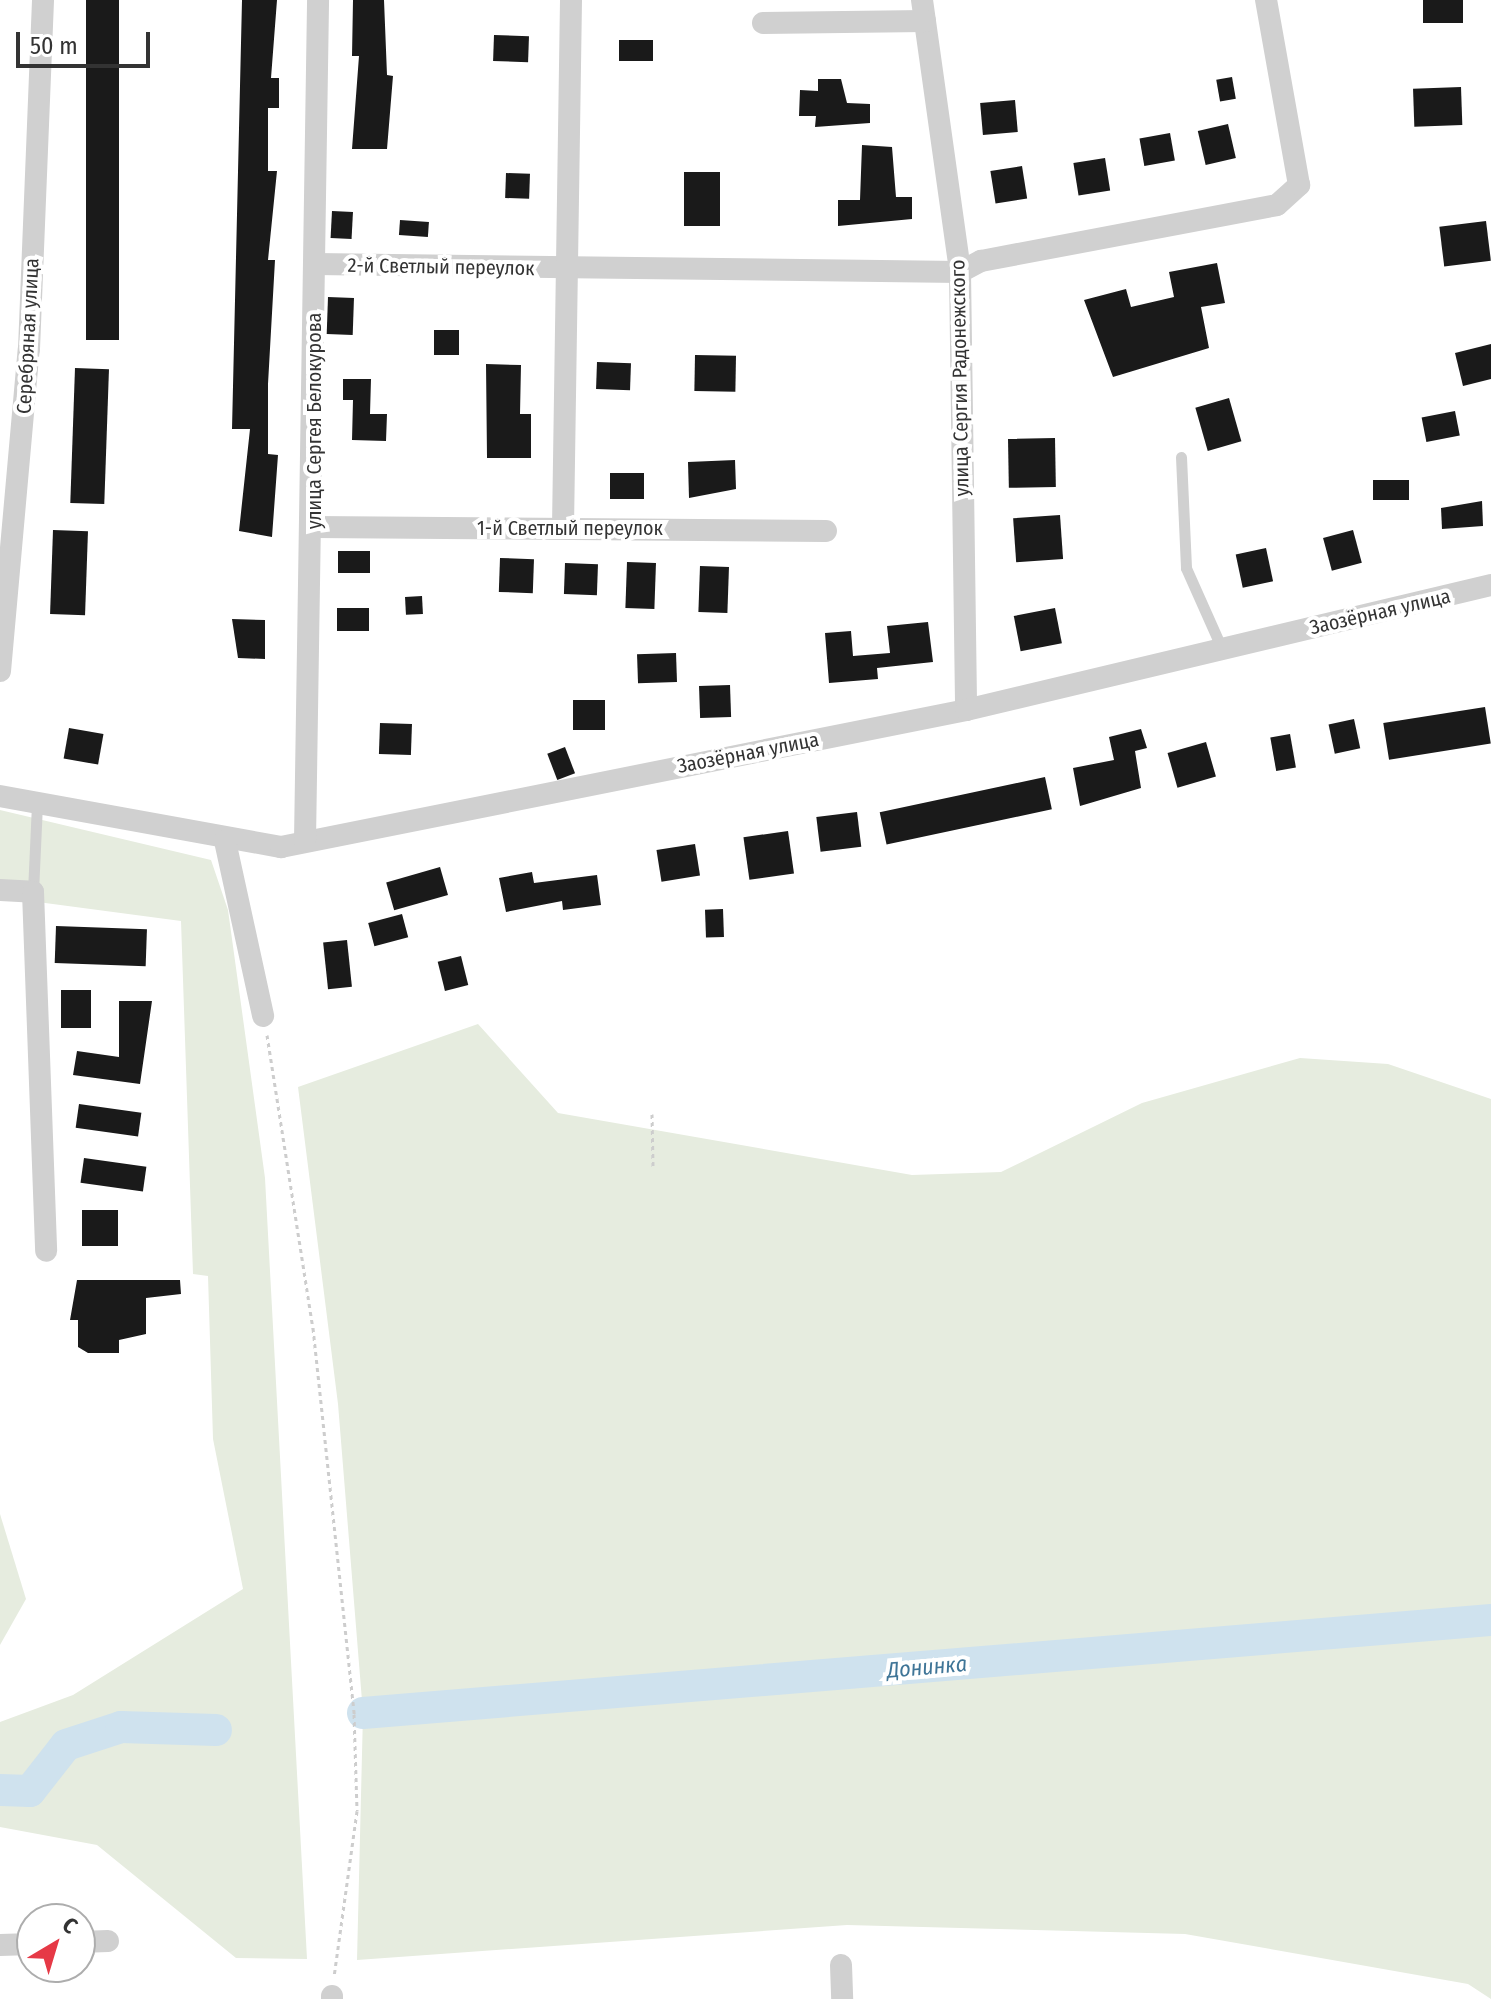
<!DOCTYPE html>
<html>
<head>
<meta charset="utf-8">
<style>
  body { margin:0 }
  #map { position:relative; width:1491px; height:1999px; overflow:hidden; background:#fff; font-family:"Fira Sans Condensed",sans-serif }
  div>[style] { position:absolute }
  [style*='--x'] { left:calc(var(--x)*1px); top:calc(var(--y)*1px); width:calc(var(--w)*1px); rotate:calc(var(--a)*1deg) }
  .green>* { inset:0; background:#e6ecdf }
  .river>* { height:32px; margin:-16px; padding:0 16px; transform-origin:16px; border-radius:16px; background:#cfe2ee }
  .building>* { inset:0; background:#1a1a1a; transform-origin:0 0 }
  .path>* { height:3px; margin-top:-1.5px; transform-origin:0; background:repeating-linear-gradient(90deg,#cdcdcd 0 4px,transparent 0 8px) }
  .service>* { height:11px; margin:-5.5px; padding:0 5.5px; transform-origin:5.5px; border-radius:5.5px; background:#d0d0d0 }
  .minor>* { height:22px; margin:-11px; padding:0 11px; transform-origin:11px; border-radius:11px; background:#d0d0d0 }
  span { translate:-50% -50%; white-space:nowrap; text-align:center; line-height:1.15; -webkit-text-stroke:8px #fff; paint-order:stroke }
  .street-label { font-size:20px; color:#333 }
  .water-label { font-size:22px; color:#3f7597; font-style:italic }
  .north { position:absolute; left:16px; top:1903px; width:80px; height:80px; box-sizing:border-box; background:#fff; border:2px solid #adadad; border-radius:50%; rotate:38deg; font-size:22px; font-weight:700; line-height:32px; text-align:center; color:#333 }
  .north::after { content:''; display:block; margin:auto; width:28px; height:36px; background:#e63946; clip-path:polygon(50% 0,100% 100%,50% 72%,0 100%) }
  .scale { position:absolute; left:16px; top:32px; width:134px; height:36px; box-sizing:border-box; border:4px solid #333; border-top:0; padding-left:10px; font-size:24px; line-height:28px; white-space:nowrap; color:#333; -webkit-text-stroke:6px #fff; paint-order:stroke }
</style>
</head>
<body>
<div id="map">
  <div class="green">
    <i style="clip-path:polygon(0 810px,211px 860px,228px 910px,265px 1178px,307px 1959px,236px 1958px,97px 1845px,0 1827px,0 1722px,73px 1695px,243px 1589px,213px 1439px,208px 1276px,193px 1274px,181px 921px,0 897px)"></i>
    <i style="clip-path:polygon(478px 1024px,558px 1113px,912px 1175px,1001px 1172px,1142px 1103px,1300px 1058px,1388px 1064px,1491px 1099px,1491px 1999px,1468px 1984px,1185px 1934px,847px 1925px,357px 1960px,363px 1713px,338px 1404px,298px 1087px)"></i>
    <i style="clip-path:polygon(0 1514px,26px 1599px,0 1645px)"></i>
  </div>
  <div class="river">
    <i style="--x:363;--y:1713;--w:1132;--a:-4.71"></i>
    <i style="--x:0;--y:1790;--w:30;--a:2"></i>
    <i style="--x:30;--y:1791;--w:58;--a:-52"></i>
    <i style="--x:66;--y:1745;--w:58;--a:-18.1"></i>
    <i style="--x:121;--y:1727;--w:95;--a:1.8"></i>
  </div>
  <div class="building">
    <i style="left:86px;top:0;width:33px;height:340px"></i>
    <i style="clip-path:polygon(242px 0,277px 0,271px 78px,279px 78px,279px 108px,268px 108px,268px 171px,277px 171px,268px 260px,275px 260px,268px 384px,268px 454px,278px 455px,272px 537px,239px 531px,250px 429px,232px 429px)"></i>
    <i style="clip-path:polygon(353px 0,384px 0,387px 75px,393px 76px,387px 149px,352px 149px,359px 56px,352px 56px)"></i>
    <i style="left:1423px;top:0;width:40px;height:23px"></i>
    <i style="left:494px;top:35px;width:35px;height:26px;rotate:2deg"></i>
    <i style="left:619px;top:40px;width:34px;height:21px"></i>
    <i style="left:1232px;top:77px;width:22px;height:16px;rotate:80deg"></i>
    <i style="clip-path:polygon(818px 79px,841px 79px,847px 103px,870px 104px,870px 123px,815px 127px,816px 116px,799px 116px,800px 90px,818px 91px)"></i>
    <i style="left:1461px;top:87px;width:38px;height:48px;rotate:88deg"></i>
    <i style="left:1015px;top:100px;width:32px;height:35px;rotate:85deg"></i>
    <i style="left:1228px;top:124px;width:35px;height:31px;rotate:77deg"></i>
    <i style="left:1170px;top:133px;width:28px;height:31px;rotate:80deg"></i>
    <i style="clip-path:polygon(862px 145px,892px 147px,896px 197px,912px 197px,912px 219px,838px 226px,838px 200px,860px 200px)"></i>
    <i style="left:1105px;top:158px;width:33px;height:32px;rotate:81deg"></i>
    <i style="left:1022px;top:166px;width:33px;height:32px;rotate:81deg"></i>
    <i style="left:684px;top:172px;width:36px;height:54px"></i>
    <i style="left:506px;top:173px;width:24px;height:25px;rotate:2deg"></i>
    <i style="left:332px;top:211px;width:21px;height:27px;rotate:3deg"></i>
    <i style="left:400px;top:220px;width:29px;height:15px;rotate:4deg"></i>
    <i style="left:1486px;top:221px;width:40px;height:47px;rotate:83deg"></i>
    <i style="clip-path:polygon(1217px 263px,1225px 303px,1201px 307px,1209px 348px,1113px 377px,1084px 300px,1126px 289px,1131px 307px,1174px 297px,1169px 272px)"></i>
    <i style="left:328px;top:297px;width:26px;height:37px;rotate:2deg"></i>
    <i style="left:434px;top:330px;width:25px;height:25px"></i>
    <i style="clip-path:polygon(1491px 344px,1491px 379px,1463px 386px,1455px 353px)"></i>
    <i style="left:695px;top:355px;width:41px;height:36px;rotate:1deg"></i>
    <i style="left:597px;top:362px;width:34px;height:27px;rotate:2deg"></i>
    <i style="clip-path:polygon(486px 364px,521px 365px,520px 414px,531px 414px,531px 458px,487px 458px)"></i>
    <i style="left:75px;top:368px;width:34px;height:135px;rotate:2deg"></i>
    <i style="clip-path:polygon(343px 379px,371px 379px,370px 414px,387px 414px,386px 441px,352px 440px,353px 400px,343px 400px)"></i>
    <i style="left:1229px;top:398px;width:45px;height:35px;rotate:74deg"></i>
    <i style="left:1455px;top:411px;width:25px;height:34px;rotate:79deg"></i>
    <i style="left:1055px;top:438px;width:49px;height:47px;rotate:89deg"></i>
    <i style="clip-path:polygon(735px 460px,736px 489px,689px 498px,688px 462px)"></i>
    <i style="left:610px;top:473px;width:34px;height:26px"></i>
    <i style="left:1409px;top:480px;width:20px;height:36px;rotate:90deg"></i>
    <i style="clip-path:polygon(1482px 501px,1483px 526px,1442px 529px,1441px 508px)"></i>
    <i style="left:1060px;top:515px;width:44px;height:47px;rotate:86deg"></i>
    <i style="left:53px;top:530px;width:35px;height:84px;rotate:2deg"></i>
    <i style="left:1353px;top:530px;width:34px;height:31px;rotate:75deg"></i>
    <i style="left:1266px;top:548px;width:34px;height:31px;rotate:78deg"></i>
    <i style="left:370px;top:551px;width:22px;height:32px;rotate:90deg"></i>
    <i style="left:500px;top:558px;width:34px;height:34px;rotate:2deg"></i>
    <i style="left:627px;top:562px;width:29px;height:46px;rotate:2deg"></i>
    <i style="left:565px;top:563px;width:33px;height:31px;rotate:2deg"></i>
    <i style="left:700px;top:566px;width:29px;height:46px;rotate:2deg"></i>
    <i style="left:422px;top:596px;width:18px;height:17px;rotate:87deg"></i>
    <i style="left:337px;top:608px;width:32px;height:23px"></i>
    <i style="left:1055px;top:608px;width:36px;height:42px;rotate:79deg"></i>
    <i style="clip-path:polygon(232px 619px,265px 620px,265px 659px,238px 658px)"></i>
    <i style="clip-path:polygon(928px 622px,933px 662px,877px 668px,878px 679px,829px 683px,825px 633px,851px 631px,853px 656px,890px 653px,887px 626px)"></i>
    <i style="left:676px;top:653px;width:29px;height:39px;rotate:88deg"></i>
    <i style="left:730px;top:685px;width:32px;height:31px;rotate:88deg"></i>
    <i style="left:573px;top:700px;width:32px;height:30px"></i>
    <i style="left:1485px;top:707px;width:37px;height:103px;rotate:81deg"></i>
    <i style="left:1354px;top:719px;width:30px;height:26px;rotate:78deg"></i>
    <i style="left:380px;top:723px;width:32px;height:31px;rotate:2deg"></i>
    <i style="left:69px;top:728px;width:35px;height:31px;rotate:10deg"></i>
    <i style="clip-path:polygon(1141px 729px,1147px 748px,1135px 751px,1141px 788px,1080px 806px,1073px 768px,1114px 760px,1109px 737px)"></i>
    <i style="left:1290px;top:734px;width:34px;height:20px;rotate:80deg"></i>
    <i style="left:1206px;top:742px;width:36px;height:40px;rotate:74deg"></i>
    <i style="left:565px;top:747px;width:28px;height:19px;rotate:69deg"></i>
    <i style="left:1045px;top:777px;width:33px;height:169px;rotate:78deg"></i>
    <i style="left:857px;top:812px;width:35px;height:41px;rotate:83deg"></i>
    <i style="left:788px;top:831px;width:43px;height:45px;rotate:82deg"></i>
    <i style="left:695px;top:844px;width:32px;height:39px;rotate:81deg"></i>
    <i style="left:440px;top:867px;width:29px;height:56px;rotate:74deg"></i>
    <i style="clip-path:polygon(532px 872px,534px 883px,597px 875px,601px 905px,563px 910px,562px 901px,506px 912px,499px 878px)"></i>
    <i style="left:723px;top:909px;width:28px;height:18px;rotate:88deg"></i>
    <i style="left:402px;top:914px;width:24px;height:35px;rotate:75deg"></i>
    <i style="left:56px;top:926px;width:91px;height:37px;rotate:2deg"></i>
    <i style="left:347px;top:940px;width:47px;height:24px;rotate:84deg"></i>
    <i style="left:461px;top:956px;width:30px;height:24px;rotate:76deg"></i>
    <i style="left:61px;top:990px;width:30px;height:38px"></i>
    <i style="clip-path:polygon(119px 1001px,152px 1001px,140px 1084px,73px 1075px,77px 1051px,119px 1057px)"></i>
    <i style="left:79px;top:1104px;width:63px;height:24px;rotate:8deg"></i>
    <i style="left:84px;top:1158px;width:63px;height:25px;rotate:8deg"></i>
    <i style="left:82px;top:1210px;width:36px;height:36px"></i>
    <i style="clip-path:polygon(77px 1280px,180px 1280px,181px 1294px,146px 1298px,146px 1334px,119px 1340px,119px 1353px,88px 1353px,78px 1347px,78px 1320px,70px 1320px)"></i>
  </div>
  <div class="path">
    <i style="--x:267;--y:1035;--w:297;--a:81.1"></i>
    <i style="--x:313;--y:1328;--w:388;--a:83.9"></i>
    <i style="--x:354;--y:1714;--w:97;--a:88.2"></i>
    <i style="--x:357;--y:1811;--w:167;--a:97.9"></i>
    <i style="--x:652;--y:1114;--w:53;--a:88.9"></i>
  </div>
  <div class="service">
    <i style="--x:1181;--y:457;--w:111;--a:87.4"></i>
    <i style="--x:1186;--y:568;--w:89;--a:66"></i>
    <i style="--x:33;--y:892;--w:87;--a:-87.4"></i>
  </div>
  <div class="minor">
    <i style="--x:922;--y:0;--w:275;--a:82"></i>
    <i style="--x:960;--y:272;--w:438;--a:89.2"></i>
    <i style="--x:763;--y:23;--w:162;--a:-0.7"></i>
    <i style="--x:315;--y:264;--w:645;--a:0.71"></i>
    <i style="--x:960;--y:272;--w:24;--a:-28"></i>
    <i style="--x:981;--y:261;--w:301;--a:-10.7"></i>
    <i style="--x:1277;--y:205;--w:30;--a:-42"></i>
    <i style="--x:1299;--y:185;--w:188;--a:-100.1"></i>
    <i style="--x:314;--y:527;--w:512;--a:0.45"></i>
    <i style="--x:563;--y:527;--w:527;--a:-89.13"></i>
    <i style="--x:0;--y:671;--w:323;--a:-84.9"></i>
    <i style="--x:29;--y:349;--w:349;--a:-87.7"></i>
    <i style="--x:0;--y:796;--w:286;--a:10.3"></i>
    <i style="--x:281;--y:847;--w:699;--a:-11.31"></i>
    <i style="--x:966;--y:710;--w:540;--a:-13.39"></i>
    <i style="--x:225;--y:841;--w:179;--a:77.7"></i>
    <i style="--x:305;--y:841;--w:841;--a:-89.11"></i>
    <i style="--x:0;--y:890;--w:33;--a:3"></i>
    <i style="--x:33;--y:892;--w:359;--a:87.9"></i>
    <i style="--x:80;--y:1942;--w:28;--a:-2"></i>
    <i style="--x:0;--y:1945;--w:32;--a:-2"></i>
    <i style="--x:841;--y:1965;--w:34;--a:88"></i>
    <i style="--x:332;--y:1999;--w:3;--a:-90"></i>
  </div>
  <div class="street-label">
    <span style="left:441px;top:267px;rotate:1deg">2-й Светлый переулок</span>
    <span style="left:28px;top:336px;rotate:-87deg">Серебряная улица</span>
    <span style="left:960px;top:378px;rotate:-91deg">улица Сергия Радонежского</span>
    <span style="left:314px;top:421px;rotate:-90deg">улица Сергея Белокурова</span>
    <span style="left:570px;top:528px">1-й Светлый переулок</span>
    <span style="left:1380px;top:612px;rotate:-13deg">Заозёрная улица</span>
    <span style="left:748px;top:753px;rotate:-11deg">Заозёрная улица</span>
  </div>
  <div class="water-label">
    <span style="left:927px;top:1667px;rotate:-5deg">Донинка</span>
  </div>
  <div class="north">С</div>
  <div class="scale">50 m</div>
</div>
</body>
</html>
